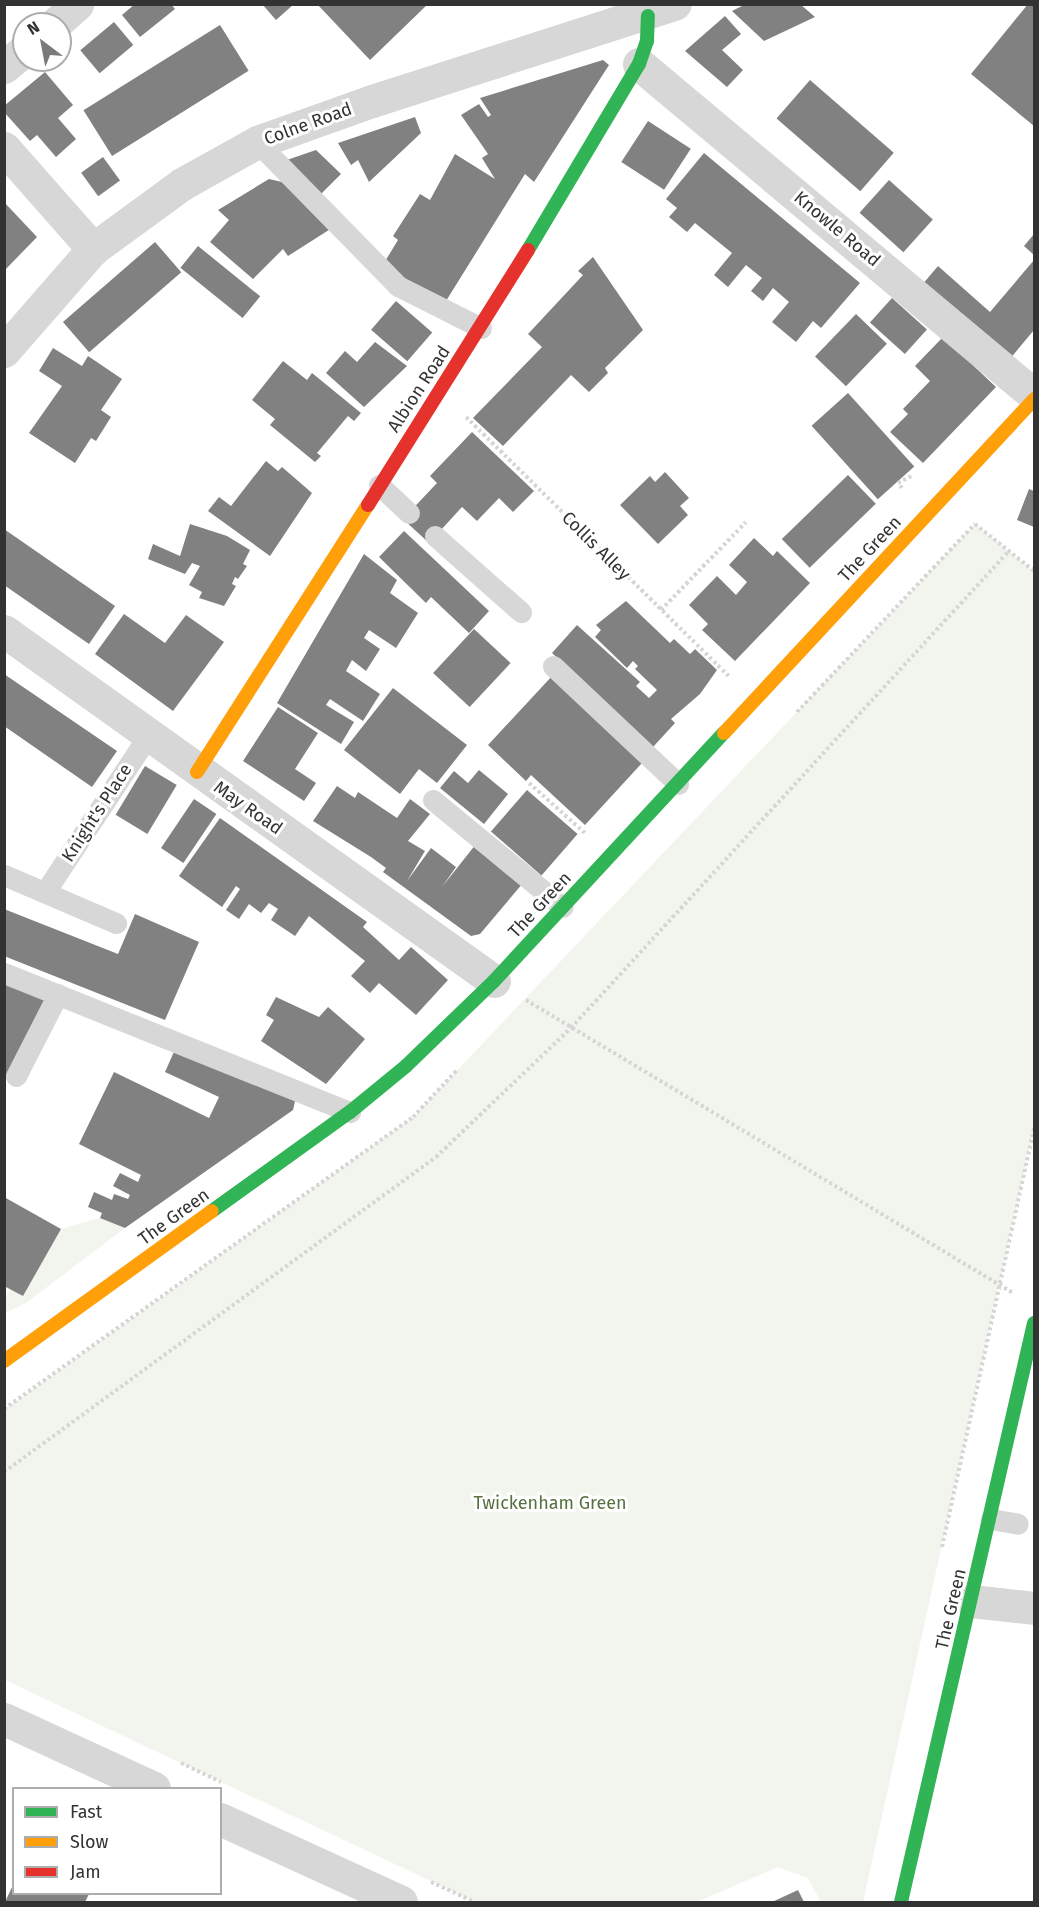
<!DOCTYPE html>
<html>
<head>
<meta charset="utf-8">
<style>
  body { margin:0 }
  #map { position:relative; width:1039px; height:1907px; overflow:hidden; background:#fff; font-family:"Fira Sans",sans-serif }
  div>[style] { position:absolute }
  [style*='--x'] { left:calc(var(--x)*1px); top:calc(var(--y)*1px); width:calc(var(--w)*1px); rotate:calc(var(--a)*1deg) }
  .green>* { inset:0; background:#f1f5ed }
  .building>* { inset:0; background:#818181; transform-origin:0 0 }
  .path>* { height:4px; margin-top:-2px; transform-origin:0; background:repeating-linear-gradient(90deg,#d6d6d6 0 3px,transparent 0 6px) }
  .lane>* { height:21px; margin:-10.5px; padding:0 10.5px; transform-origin:10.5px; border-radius:10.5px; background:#d7d7d7 }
  .street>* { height:33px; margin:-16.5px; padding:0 16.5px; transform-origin:16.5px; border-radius:16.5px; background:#d7d7d7 }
  .fast>* { height:14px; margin:-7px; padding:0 7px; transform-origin:7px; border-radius:7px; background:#30b455 }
  .slow>* { height:14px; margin:-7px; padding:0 7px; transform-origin:7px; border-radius:7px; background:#ff9f0a }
  .jam>* { height:14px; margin:-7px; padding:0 7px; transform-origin:7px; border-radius:7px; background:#e5322d }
  span { translate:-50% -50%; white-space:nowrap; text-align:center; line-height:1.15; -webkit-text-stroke:6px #fff; paint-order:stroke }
  .street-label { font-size:18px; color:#333 }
  .park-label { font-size:18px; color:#56703f }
  .frame { position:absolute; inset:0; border:6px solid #333; pointer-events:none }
  .legend { position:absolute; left:12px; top:1787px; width:210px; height:108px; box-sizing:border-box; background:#fff; border:2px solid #adadad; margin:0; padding:8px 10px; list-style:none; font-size:18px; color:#333 }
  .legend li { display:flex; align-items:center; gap:12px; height:30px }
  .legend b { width:30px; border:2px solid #adadad }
  .north { position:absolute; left:12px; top:12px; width:60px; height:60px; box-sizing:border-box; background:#fff; border:2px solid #adadad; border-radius:50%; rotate:328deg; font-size:16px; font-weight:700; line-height:24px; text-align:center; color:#333 }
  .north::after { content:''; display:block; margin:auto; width:21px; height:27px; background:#7a7a7a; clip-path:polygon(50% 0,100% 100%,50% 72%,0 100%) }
</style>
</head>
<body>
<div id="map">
  <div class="green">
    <i style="clip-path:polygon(975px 524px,1034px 571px,1034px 1128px,863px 1902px,821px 1902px,808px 1878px,778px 1867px,697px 1902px,475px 1902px,5px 1680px,5px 1409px,413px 1117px)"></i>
    <i style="clip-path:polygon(100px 1218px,125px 1228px,26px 1303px,5px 1313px,5px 1299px,10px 1289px,23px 1296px,61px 1229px)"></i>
  </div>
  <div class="building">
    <i style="clip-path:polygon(135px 4px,171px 4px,175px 9px,140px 37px,122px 15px)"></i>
    <i style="clip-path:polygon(262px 4px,294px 4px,276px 20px)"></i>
    <i style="clip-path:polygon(317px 4px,428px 4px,370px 60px)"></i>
    <i style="clip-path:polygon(746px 4px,800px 4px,815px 17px,764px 41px,732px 11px)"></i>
    <i style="clip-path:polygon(1028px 4px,1034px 4px,1034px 126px,971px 74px)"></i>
    <i style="clip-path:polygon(725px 16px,741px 34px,722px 50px,743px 70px,727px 87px,685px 51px)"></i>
    <i style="left:114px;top:22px;width:30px;height:44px;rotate:50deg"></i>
    <i style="left:220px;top:25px;width:54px;height:161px;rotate:58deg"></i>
    <i style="clip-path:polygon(603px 60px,609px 65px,534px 182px,525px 174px,446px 301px,400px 282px,384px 263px,398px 240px,393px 236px,420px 194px,430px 200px,455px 154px,495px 179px,482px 158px,488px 154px,461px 115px,479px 104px,488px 117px,491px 115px,480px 98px)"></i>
    <i style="clip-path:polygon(45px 72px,73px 105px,58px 118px,76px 139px,56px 157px,37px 135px,30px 141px,4px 112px,4px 106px)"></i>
    <i style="left:810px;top:80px;width:111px;height:51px;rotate:41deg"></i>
    <i style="clip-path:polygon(415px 117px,421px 133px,369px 182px,358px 160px,351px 165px,338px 143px)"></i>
    <i style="left:648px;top:121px;width:51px;height:49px;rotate:33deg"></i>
    <i style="clip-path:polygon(316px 150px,341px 174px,317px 198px,284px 161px)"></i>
    <i style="clip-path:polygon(704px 153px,860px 283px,821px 328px,813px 321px,796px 342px,772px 322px,789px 302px,773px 288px,763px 301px,751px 291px,762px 278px,746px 265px,728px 287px,714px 275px,732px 253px,695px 223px,687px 232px,669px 217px,677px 208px,666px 199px)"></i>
    <i style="left:103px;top:157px;width:29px;height:27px;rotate:54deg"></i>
    <i style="clip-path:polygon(269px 179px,282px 182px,332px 228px,288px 256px,283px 249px,253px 279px,210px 242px,229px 220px,218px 210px)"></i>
    <i style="left:889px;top:180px;width:59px;height:44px;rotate:42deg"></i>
    <i style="clip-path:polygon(4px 202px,37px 237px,4px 271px)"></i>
    <i style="clip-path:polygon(1034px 234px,1034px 255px,1024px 246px)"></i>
    <i style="left:155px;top:242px;width:40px;height:122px;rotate:49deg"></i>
    <i style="left:198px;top:246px;width:80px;height:28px;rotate:39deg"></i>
    <i style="clip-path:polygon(593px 257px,643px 330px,605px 368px,608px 373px,589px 392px,571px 375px,503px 446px,473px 418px,542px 347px,528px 334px,583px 275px,578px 271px)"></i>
    <i style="clip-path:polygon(1034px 260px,1034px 330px,1009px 360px,922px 285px,938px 266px,990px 312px)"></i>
    <i style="left:892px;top:298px;width:47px;height:33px;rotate:42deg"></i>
    <i style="left:396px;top:301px;width:48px;height:38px;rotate:41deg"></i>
    <i style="left:856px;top:314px;width:43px;height:59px;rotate:44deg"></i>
    <i style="clip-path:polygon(943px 337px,996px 387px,923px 463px,890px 432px,908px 414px,903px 409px,930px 381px,915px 366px)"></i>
    <i style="clip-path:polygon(375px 342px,407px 366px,364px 407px,326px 373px,345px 351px,357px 362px)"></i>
    <i style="clip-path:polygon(53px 348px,82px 366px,88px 356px,122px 379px,101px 410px,111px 417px,96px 441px,91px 438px,75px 463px,29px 433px,62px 386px,39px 371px)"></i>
    <i style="clip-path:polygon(283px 361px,307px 380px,312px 373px,361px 413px,354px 421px,348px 416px,317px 453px,321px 456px,315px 462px,270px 425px,275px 419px,252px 400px)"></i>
    <i style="left:848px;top:393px;width:99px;height:49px;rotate:48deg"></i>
    <i style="clip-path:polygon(472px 432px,534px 491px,513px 512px,499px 498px,477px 521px,462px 507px,429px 543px,403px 519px,437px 483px,430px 476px)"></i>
    <i style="clip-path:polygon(266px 461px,278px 471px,282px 467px,312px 493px,270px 556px,208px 511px,219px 497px,231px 506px)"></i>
    <i style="clip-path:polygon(665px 472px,689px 498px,680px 506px,688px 515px,658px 544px,620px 505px,650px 476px,655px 482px)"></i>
    <i style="left:848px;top:475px;width:40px;height:92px;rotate:46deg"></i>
    <i style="clip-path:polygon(1029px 489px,1034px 491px,1034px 535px,1034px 527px,1017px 520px)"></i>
    <i style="clip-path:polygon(190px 524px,227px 536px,250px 550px,243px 564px,247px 566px,238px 579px,235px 577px,232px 584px,236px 586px,224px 606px,199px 598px,202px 592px,189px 585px,200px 566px,192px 563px,185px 574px,148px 559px,153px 544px,180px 556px)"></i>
    <i style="clip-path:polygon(4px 529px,115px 606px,89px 644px,4px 585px)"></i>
    <i style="clip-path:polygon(404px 531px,489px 611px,469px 633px,431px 597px,426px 603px,379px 557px)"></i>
    <i style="clip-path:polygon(754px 538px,773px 556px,777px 551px,810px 583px,735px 661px,702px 630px,708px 624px,689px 605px,717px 576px,736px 595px,747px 582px,729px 565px)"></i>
    <i style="clip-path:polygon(364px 554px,397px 580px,390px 593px,418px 613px,396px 648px,369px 630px,364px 638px,380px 649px,366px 671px,352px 660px,346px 671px,380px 694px,363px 721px,330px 699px,326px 705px,354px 722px,341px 744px,277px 703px)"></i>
    <i style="clip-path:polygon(626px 601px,670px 643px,674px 639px,690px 654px,695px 649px,717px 670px,700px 694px,671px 719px,675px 723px,653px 747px,552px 653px,577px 625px,640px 682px,636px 686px,649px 698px,657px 690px,635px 669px,638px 666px,633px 661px,627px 668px,595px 637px,601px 630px,596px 625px)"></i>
    <i style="clip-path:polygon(124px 614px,165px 643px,186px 615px,224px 642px,173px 711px,95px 654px)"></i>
    <i style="left:474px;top:629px;width:50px;height:60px;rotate:43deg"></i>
    <i style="clip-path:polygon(4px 674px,117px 751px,92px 787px,4px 726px)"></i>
    <i style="clip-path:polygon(553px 675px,642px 763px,585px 825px,531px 775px,526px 781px,488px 745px)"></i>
    <i style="clip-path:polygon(393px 688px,467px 745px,437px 783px,419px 769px,400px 794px,344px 750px)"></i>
    <i style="clip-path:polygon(278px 707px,318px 733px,295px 769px,316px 783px,304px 801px,243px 761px)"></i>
    <i style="left:145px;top:766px;width:37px;height:57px;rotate:31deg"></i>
    <i style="clip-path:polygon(479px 770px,508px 794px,484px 824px,440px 788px,454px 771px,468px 783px)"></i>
    <i style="clip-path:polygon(337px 786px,355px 798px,358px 792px,397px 818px,410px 799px,430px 814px,408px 841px,425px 851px,407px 881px,431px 848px,456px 867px,442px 887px,476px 844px,523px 883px,480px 934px,471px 936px,383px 872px,386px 868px,371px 857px,313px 821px)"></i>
    <i style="left:527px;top:790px;width:67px;height:55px;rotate:41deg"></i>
    <i style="left:194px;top:799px;width:27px;height:59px;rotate:34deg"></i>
    <i style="clip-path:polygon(220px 818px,367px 922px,363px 927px,399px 960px,411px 947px,448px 980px,416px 1015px,379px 983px,370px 993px,351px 976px,365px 961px,309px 916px,295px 936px,271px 920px,278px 909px,269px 903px,261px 913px,249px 904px,239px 919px,226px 910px,240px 889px,236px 886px,222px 907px,179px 876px)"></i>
    <i style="clip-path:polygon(4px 909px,118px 954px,135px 914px,199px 942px,165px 1020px,4px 956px)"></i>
    <i style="clip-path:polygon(4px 977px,46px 999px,4px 1079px)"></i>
    <i style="clip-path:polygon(276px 997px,319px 1017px,328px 1007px,365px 1039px,326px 1084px,261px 1041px,274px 1020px,266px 1015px)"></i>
    <i style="clip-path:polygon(177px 1045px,296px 1097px,293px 1110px,125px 1228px,100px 1218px,102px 1213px,88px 1207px,94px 1192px,112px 1200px,114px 1194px,128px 1199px,130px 1195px,113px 1186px,120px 1173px,138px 1182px,141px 1175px,79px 1144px,114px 1072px,209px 1118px,219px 1097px,165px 1072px)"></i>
    <i style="clip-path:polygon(4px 1197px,61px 1229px,23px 1296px,4px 1286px)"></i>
    <i style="clip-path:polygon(14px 1883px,14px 1894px,89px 1894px,85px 1902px,5px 1902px)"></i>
    <i style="clip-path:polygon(798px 1890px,804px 1902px,772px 1902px)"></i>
  </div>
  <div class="path">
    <i style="--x:466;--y:417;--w:371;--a:44.6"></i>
    <i style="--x:902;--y:488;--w:6;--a:-129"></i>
    <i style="--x:898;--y:483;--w:15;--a:-28"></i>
    <i style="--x:661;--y:610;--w:122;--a:-46"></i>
    <i style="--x:797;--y:712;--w:259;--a:-46.6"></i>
    <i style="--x:975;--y:524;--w:75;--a:38.5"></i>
    <i style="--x:529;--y:783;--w:75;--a:41.8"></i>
    <i style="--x:526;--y:1000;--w:568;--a:31.03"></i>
    <i style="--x:4;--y:1409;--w:503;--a:-35.52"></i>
    <i style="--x:413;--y:1117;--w:64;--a:-46.9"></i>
    <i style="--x:4;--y:1472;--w:535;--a:-36.1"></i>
    <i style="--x:436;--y:1157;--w:187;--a:-43.7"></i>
    <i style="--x:571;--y:1028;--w:648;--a:-47.44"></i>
    <i style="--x:942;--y:1547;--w:429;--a:-77.6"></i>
    <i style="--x:181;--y:1763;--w:44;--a:25.4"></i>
    <i style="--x:431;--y:1882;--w:48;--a:24.4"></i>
  </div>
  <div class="lane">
    <i style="--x:257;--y:142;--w:202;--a:45.6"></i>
    <i style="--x:398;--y:286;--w:93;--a:26.8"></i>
    <i style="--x:379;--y:485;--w:41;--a:43"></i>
    <i style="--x:435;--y:536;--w:115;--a:41.5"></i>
    <i style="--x:553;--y:666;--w:172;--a:43.3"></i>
    <i style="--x:433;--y:800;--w:168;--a:39.5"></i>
    <i style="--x:4;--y:875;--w:122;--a:23.2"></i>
    <i style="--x:45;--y:892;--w:189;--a:-56.6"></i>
    <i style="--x:4;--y:973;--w:373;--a:21.9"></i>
    <i style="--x:16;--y:1076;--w:92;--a:-62.9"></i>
    <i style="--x:991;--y:1519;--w:27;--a:10"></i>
  </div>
  <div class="street">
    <i style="--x:55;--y:24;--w:30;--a:-42"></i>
    <i style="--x:639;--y:64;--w:515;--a:39.96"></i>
    <i style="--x:4;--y:67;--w:26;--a:-40"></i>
    <i style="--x:4;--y:148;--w:135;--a:48.6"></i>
    <i style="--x:4;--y:351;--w:135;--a:-48.9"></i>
    <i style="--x:93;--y:249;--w:110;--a:-36.1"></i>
    <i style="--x:182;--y:184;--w:86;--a:-29.2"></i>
    <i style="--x:257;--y:142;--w:122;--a:-19.6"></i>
    <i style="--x:372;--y:101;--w:318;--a:-17.8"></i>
    <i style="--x:4;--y:631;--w:602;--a:35.54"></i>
    <i style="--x:971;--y:1601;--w:63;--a:6.3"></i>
    <i style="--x:4;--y:1719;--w:165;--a:24.7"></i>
    <i style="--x:220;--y:1819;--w:199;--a:24.6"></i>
  </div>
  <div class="fast">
    <i style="--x:528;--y:250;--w:217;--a:-59.2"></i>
    <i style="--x:639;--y:64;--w:24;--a:-71"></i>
    <i style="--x:647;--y:41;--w:25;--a:-88"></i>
    <i style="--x:212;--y:1211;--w:170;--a:-35.7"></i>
    <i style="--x:350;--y:1112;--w:72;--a:-39.4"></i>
    <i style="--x:406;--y:1066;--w:122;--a:-44"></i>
    <i style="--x:494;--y:981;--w:338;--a:-47.2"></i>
    <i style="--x:901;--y:1902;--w:594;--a:-77.06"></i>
  </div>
  <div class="slow">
    <i style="--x:724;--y:733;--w:456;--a:-47.1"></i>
    <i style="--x:197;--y:772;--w:317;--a:-57.4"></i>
    <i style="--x:4;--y:1361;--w:256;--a:-35.8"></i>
  </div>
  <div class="jam">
    <i style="--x:368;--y:505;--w:301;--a:-57.9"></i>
  </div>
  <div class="street-label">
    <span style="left:308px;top:124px;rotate:-20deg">Colne Road</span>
    <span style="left:837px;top:229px;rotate:40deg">Knowle Road</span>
    <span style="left:419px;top:389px;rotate:-57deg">Albion Road</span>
    <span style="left:596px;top:546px;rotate:45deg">Collis Alley</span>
    <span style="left:870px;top:549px;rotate:-47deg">The Green</span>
    <span style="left:248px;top:808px;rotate:35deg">May Road</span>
    <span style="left:97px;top:813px;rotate:-57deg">Knight's Place</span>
    <span style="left:540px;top:905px;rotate:-47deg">The Green</span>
    <span style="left:174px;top:1217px;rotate:-36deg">The Green</span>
    <span style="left:951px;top:1609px;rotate:-77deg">The Green</span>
  </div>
  <div class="park-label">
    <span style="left:550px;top:1503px">Twickenham Green</span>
  </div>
  <div class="frame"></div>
  <ul class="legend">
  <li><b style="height:8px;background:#30b455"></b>Fast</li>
  <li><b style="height:8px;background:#ff9f0a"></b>Slow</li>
  <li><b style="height:8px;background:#e5322d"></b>Jam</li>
  </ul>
  <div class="north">N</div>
</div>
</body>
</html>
